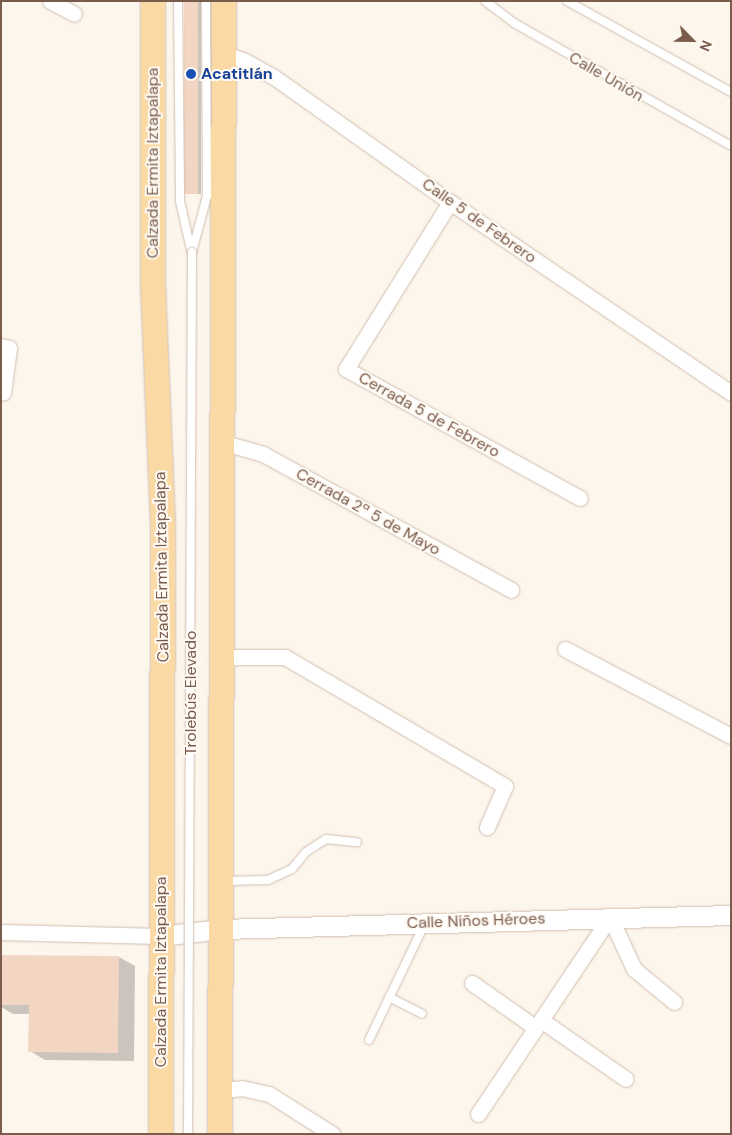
<!DOCTYPE html>
<html>
<head>
<meta charset="utf-8">
<style>
  body { margin:0 }
  #map { position:relative; width:732px; height:1135px; overflow:hidden; background:#fdf6ec; font-family:"DM Sans",sans-serif }
  div>[style] { position:absolute }
  [style*='--x'] { left:calc(var(--x)*1px); top:calc(var(--y)*1px); width:calc(var(--w)*1px); rotate:calc(var(--a)*1deg) }
  .shadow>* { inset:0; background:#0003; transform-origin:0 0 }
  .building>* { inset:0; background:#f3d5c3; transform-origin:0 0 }
  .roads { filter:drop-shadow(0 0 1px #d1beb0) drop-shadow(0 0 1px #d1beb0) }
  .service>* { height:8px; margin:-4px; padding:0 4px; transform-origin:4px; border-radius:4px; background:#fff }
  .minor>* { height:15px; margin:-7.5px; padding:0 7.5px; transform-origin:7.5px; border-radius:7.5px; background:#fff }
  .tertiary>* { height:19px; margin:-9.5px; padding:0 9.5px; transform-origin:9.5px; border-radius:9.5px; background:#fff }
  .primary>* { height:24px; margin:-12px; padding:0 12px; transform-origin:12px; border-radius:12px; background:#fbd9a5 }
  .bridges { filter:drop-shadow(0 0 1px #d1beb0) drop-shadow(0 0 1px #d1beb0) }
  .service-bridge>* { height:8px; margin:-4px; padding:0 4px; transform-origin:4px; border-radius:4px; background:#fff }
  .dots>* { width:14px; height:14px; translate:-50% -50%; box-sizing:border-box; border:2px solid #fffaf3; border-radius:50% }
  span { translate:-50% -50%; white-space:nowrap; text-align:center; line-height:1.15; -webkit-text-stroke:4px #fffaf3; paint-order:stroke }
  .transit-label { font-size:16px; color:#164399; font-weight:700 }
  .left { translate:0 -50%; text-align:left }
  .street-label { font-size:16px; color:#7a5c4d }
  .frame { position:absolute; inset:0; border:2px solid #7a5c4d; pointer-events:none }
  .north { position:absolute; left:667px; top:15px; width:50px; height:50px; -webkit-text-stroke:4px #fffaf3; paint-order:stroke; rotate:113deg; font-size:14px; font-weight:700; line-height:20px; text-align:center; color:#7a5c4d }
  .north::after { content:''; display:block; margin:auto; width:18px; height:22px; background:#7a5c4d; clip-path:polygon(50% 0,100% 100%,50% 72%,0 100%) }
</style>
</head>
<body>
<div id="map">
  <div class="shadow">
    <i style="left:185px;top:1px;width:16px;height:193px"></i>
    <i style="clip-path:polygon(1px 956px,119px 957px,135px 966px,134px 1061px,45px 1060px,30px 1051px,30px 1014px,13px 1014px,1px 1007px)"></i>
  </div>
  <div class="building">
    <i style="left:184px;top:1px;width:14px;height:193px"></i>
    <i style="clip-path:polygon(1px 955px,119px 956px,118px 1053px,28px 1052px,29px 1005px,1px 1005px)"></i>
  </div>
  <div class="roads">
    <div class="service">
      <i style="--x:178;--y:1;--w:200;--a:89.4"></i>
      <i style="--x:180;--y:201;--w:50;--a:77.3"></i>
      <i style="--x:485;--y:1;--w:36;--a:37"></i>
      <i style="--x:514;--y:23;--w:249;--a:29.5"></i>
      <i style="--x:567;--y:1;--w:188;--a:29"></i>
      <i style="--x:192;--y:252;--w:58;--a:-75"></i>
      <i style="--x:207;--y:196;--w:195;--a:-90.3"></i>
      <i style="--x:224;--y:881;--w:44;--a:-1.3"></i>
      <i style="--x:268;--y:880;--w:26;--a:-25"></i>
      <i style="--x:292;--y:869;--w:22;--a:-51"></i>
      <i style="--x:306;--y:852;--w:24;--a:-33"></i>
      <i style="--x:326;--y:839;--w:31;--a:6"></i>
      <i style="--x:389;--y:997;--w:37;--a:27"></i>
      <i style="--x:369;--y:1040;--w:127;--a:-64.4"></i>
    </div>
    <div class="minor">
      <i style="--x:50;--y:1;--w:27;--a:28"></i>
      <i style="--x:225;--y:54;--w:21;--a:19"></i>
      <i style="--x:245;--y:61;--w:33;--a:29"></i>
      <i style="--x:274;--y:77;--w:216;--a:35.4"></i>
      <i style="--x:450;--y:202;--w:340;--a:34.2"></i>
      <i style="--x:450;--y:202;--w:197;--a:121.9"></i>
      <i style="--x:346;--y:369;--w:267;--a:28.9"></i>
      <i style="--x:1;--y:346;--w:8;--a:14"></i>
      <i style="--x:9;--y:348;--w:45;--a:97.6"></i>
      <i style="--x:221;--y:442;--w:44;--a:15.9"></i>
      <i style="--x:263;--y:454;--w:283;--a:28.7"></i>
      <i style="--x:565;--y:649;--w:187;--a:27.7"></i>
      <i style="--x:222;--y:657;--w:63;--a:0"></i>
      <i style="--x:285;--y:657;--w:255;--a:30.4"></i>
      <i style="--x:505;--y:786;--w:45;--a:113.7"></i>
      <i style="--x:610;--y:917;--w:57;--a:65.2"></i>
      <i style="--x:634;--y:969;--w:52;--a:39.5"></i>
      <i style="--x:1;--y:932;--w:160;--a:1.4"></i>
      <i style="--x:472;--y:983;--w:78;--a:35.1"></i>
      <i style="--x:541;--y:1020;--w:103;--a:34.8"></i>
      <i style="--x:221;--y:1090;--w:21;--a:-5"></i>
      <i style="--x:242;--y:1088;--w:28;--a:13"></i>
      <i style="--x:269;--y:1094;--w:75;--a:32.4"></i>
      <i style="--x:478;--y:1114;--w:237;--a:-56.2"></i>
    </div>
    <div class="tertiary">
      <i style="--x:161;--y:936;--w:60;--a:-6.7"></i>
      <i style="--x:221;--y:929;--w:510;--a:-1.57"></i>
    </div>
    <div class="primary">
      <i style="--x:153;--y:1;--w:285;--a:90"></i>
      <i style="--x:153;--y:286;--w:240;--a:87.6"></i>
      <i style="--x:163;--y:526;--w:608;--a:90.19"></i>
      <i style="--x:220;--y:1134;--w:1133;--a:-89.8"></i>
    </div>
  </div>
  <div class="bridges">
    <div class="service-bridge">
      <i style="--x:188;--y:1134;--w:882;--a:-89.74"></i>
    </div>
  </div>
  <div class="dots">
    <i style="left:191px;top:74px;background:#1a4fb4"></i>
  </div>
  <div class="transit-label">
    <span class="left" style="left:201px;top:74px">Acatitlán</span>
  </div>
  <div class="street-label">
    <span style="left:606px;top:77px;rotate:30deg">Calle Unión</span>
    <span style="left:153px;top:163px;rotate:-90deg">Calzada Ermita Iztapalapa</span>
    <span style="left:479px;top:221px;rotate:35deg">Calle 5 de Febrero</span>
    <span style="left:429px;top:415px;rotate:29deg">Cerrada 5 de Febrero</span>
    <span style="left:368px;top:512px;rotate:29deg">Cerrada 2ª 5 de Mayo</span>
    <span style="left:162px;top:567px;rotate:-91deg">Calzada Ermita Iztapalapa</span>
    <span style="left:191px;top:693px;rotate:-90deg">Trolebús Elevado</span>
    <span style="left:476px;top:921px;rotate:-2deg">Calle Niños Héroes</span>
    <span style="left:161px;top:972px;rotate:-90deg">Calzada Ermita Iztapalapa</span>
  </div>
  <div class="frame"></div>
  <div class="north">N</div>
</div>
</body>
</html>
